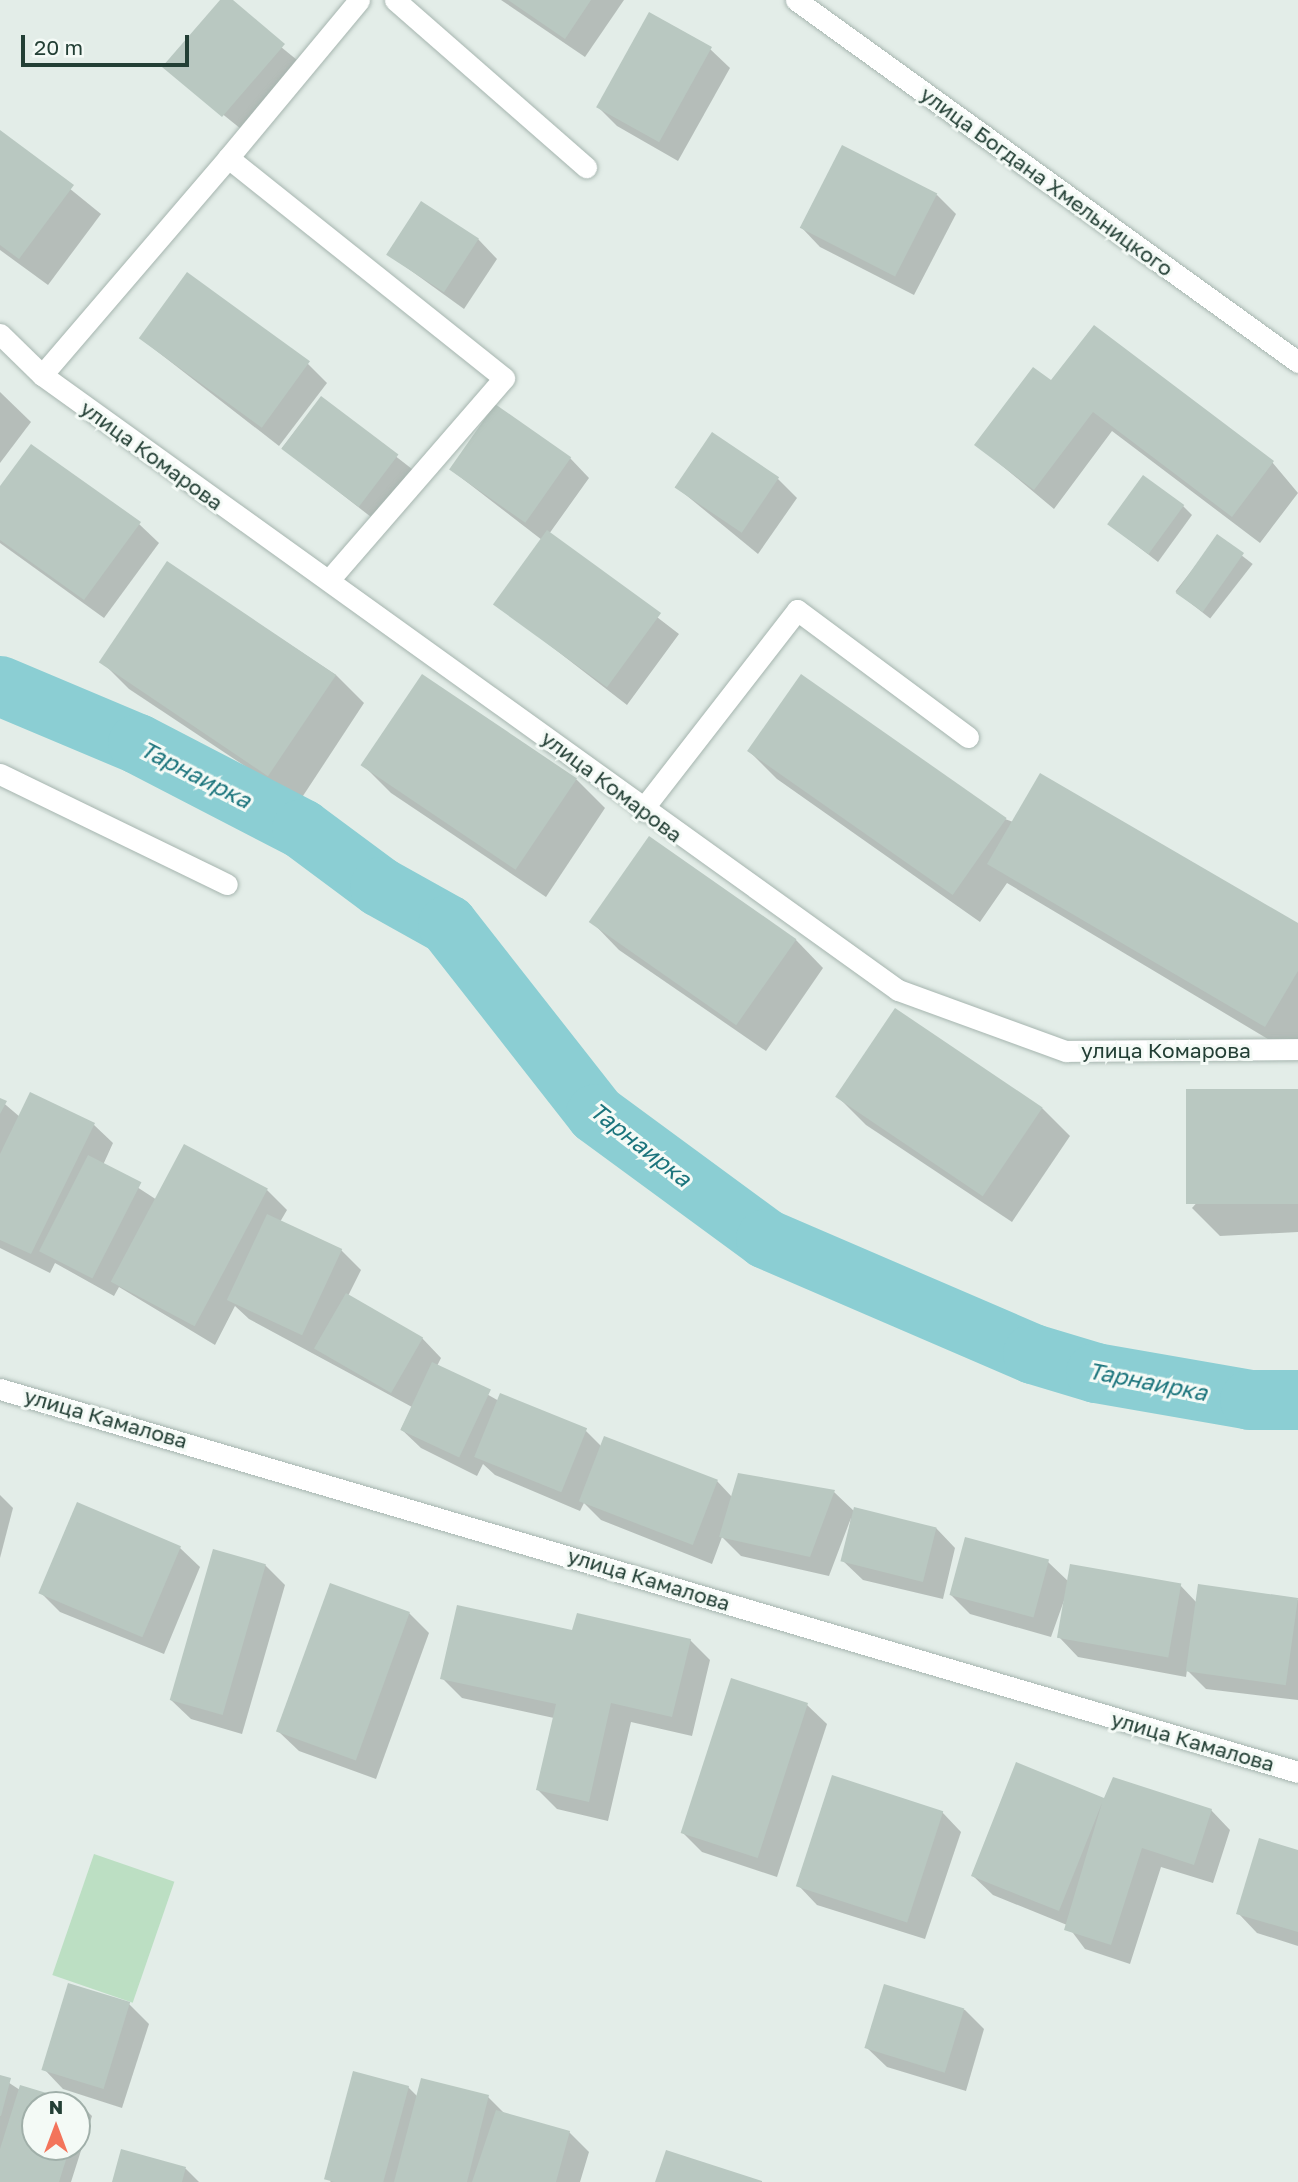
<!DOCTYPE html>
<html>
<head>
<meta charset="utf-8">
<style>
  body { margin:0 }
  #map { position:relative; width:1298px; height:2182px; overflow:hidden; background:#e3ede8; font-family:"Golos Text",sans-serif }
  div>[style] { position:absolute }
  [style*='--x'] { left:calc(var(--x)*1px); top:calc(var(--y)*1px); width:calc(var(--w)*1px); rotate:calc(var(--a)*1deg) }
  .green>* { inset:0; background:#bcdfc3; transform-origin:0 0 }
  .shadow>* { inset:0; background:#0003; transform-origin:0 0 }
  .canal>* { height:60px; margin:-30px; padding:0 30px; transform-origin:30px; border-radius:30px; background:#8bced3 }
  .building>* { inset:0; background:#b9c8c1; transform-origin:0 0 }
  .roads { filter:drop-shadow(0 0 2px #a6b5af) drop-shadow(0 0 2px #a6b5af) }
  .lane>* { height:21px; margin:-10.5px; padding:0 10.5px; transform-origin:10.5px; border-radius:10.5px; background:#fff }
  .street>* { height:21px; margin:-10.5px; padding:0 10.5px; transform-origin:10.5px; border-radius:10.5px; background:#fff }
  span { translate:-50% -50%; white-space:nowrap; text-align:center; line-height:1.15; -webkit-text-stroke:6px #f4faf6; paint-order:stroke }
  .street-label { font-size:21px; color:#233f35 }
  .water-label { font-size:23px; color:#1b747c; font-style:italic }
  .north { position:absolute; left:21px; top:2091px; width:70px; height:70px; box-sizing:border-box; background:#f4faf6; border:2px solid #a0afa9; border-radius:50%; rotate:0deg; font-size:19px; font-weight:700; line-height:28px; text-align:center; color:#233f35 }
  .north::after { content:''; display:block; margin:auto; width:24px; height:32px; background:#f3745b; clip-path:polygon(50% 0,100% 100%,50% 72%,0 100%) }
  .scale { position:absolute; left:21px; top:35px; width:168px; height:32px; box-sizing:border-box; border:4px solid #233f35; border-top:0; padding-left:9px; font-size:21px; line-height:24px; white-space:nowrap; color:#233f35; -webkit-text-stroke:5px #f4faf6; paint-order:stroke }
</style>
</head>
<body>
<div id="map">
  <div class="green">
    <i style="left:94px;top:1854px;width:85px;height:128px;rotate:19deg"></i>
  </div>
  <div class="shadow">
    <i style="left:223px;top:0;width:102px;height:89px;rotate:39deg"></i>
    <i style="clip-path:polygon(501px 0,624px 0,585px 57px)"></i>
    <i style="clip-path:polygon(710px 49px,730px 68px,678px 161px,617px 126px,598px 107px)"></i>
    <i style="clip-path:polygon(0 132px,101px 214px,48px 285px,0 250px)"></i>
    <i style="clip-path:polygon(937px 195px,956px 214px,914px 295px,820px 247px,801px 227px)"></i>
    <i style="clip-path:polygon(478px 239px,497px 259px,464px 309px,388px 254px)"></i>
    <i style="clip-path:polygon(140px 338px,308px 364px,327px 383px,279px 446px)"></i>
    <i style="clip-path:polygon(1058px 388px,1272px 462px,1298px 493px,1260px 543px,1112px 431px,1054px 509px,976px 444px)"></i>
    <i style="clip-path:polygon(0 392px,31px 422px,0 463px)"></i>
    <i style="left:321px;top:398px;width:124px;height:63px;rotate:38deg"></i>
    <i style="clip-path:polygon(570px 458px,589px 478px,549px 534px,679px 634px,627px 705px,495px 603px,542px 540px,450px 469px)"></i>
    <i style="clip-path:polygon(778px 479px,797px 498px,758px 554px,675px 486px)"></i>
    <i style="clip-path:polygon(0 489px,139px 524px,159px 543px,104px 618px,0 543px)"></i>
    <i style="clip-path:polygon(1183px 506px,1192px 515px,1158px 562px,1109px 524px)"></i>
    <i style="left:1218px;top:537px;width:44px;height:69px;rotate:38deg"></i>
    <i style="clip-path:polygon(167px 563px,336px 675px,364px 703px,299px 802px,129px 689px,101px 661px)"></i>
    <i style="clip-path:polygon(422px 676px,577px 780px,605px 808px,546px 897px,391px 793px,363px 765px)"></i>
    <i style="clip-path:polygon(749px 751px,1005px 819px,1298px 925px,1298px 1045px,1293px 1054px,1007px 883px,980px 922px,777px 779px)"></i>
    <i style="clip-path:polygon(592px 922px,796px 940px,823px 968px,766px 1051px,619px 950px)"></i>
    <i style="clip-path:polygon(1298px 1090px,1298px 1232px,1220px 1236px,1192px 1208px)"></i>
    <i style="clip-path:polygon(838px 1097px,1042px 1108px,1070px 1136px,1012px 1222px,866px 1125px)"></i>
    <i style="clip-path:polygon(0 1100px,20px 1117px,93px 1124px,113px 1143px,103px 1165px,157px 1200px,267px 1190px,287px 1210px,280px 1222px,341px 1250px,361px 1270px,348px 1296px,422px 1338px,441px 1358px,437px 1366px,499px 1401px,501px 1395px,586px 1431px,602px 1447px,717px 1481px,732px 1497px,834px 1492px,855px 1512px,936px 1528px,955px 1548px,943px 1599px,863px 1580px,843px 1561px,851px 1518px,829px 1576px,741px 1556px,722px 1537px,712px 1564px,601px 1520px,584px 1503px,580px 1511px,495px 1475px,483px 1464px,477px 1476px,421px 1448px,401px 1429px,412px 1407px,249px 1319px,235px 1306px,215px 1345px,119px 1287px,114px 1296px,55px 1263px,50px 1273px,0 1248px)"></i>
    <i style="clip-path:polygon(0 1495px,13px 1508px,0 1558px)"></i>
    <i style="clip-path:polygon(180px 1548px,200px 1567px,164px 1654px,60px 1612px,40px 1592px)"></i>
    <i style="clip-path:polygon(1048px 1562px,1069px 1582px,1180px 1585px,1197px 1603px,1298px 1600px,1298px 1700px,1206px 1689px,1187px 1670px,1186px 1677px,1078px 1657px,1059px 1637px,1066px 1595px,1051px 1637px,970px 1614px,950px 1594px)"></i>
    <i style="clip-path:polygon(265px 1565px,285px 1585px,242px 1734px,191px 1719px,171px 1700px)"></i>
    <i style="clip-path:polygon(409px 1613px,429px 1633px,376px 1779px,299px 1751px,279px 1732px)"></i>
    <i style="clip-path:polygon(573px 1632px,690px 1640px,710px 1660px,692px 1736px,631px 1722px,608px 1821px,557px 1809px,538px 1790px,554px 1718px,462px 1698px,442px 1678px)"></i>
    <i style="clip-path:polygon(807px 1705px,827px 1724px,777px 1877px,702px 1852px,683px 1833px)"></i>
    <i style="clip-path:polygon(1105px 1800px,1211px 1810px,1230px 1830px,1213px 1883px,1161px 1867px,1130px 1964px,1085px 1949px,1067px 1925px,993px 1895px,973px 1876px)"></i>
    <i style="clip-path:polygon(942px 1812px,961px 1832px,925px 1939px,817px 1905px,798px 1885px)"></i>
    <i style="clip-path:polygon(1298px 1852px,1298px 1946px,1257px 1933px,1238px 1913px)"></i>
    <i style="clip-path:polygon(886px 1986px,965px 2010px,984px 2029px,966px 2091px,887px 2067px,867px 2048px)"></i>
    <i style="clip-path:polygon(129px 2004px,149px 2024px,122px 2108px,63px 2089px,44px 2069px)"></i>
    <i style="clip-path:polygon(evenodd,0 2077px,20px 2090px,82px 2106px,92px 2116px,71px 2182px,0 2182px,0 2077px,35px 2105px,77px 2105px,77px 2147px,35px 2147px,35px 2105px)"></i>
    <i style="clip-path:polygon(408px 2087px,418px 2097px,488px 2097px,506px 2115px,569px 2132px,589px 2152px,580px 2182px,330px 2182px)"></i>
    <i style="clip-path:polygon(122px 2151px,186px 2169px,199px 2182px,114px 2182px)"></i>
  </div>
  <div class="canal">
    <i style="--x:0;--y:686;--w:150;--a:22.8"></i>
    <i style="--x:138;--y:744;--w:185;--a:27.4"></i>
    <i style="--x:302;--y:829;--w:97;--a:36.6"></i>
    <i style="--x:380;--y:887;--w:78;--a:29.2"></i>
    <i style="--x:448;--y:925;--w:240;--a:51.9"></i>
    <i style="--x:596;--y:1114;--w:211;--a:36.3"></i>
    <i style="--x:766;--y:1239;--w:291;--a:23.3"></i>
    <i style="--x:1033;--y:1354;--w:66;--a:16.8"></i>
    <i style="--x:1096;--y:1373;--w:156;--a:9.9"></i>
    <i style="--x:1250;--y:1400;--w:48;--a:0"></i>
  </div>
  <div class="building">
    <i style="clip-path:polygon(220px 0,233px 0,285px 44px,222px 117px,162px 67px)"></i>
    <i style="clip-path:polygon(508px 0,591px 0,565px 39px)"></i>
    <i style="left:649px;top:12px;width:72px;height:109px;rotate:29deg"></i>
    <i style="clip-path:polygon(0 130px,74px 185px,19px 259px,0 245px)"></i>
    <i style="left:842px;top:145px;width:107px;height:93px;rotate:27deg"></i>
    <i style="left:421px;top:201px;width:69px;height:64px;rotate:33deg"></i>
    <i style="left:187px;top:272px;width:152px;height:82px;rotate:36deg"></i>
    <i style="clip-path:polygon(1094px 325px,1274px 461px,1232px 517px,1093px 412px,1034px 490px,974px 445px,1033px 367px,1051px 380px)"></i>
    <i style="left:321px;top:396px;width:97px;height:66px;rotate:37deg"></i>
    <i style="left:495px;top:404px;width:93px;height:80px;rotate:35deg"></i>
    <i style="left:712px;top:432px;width:81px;height:67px;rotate:34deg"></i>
    <i style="clip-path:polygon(31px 444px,141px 522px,84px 600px,0 540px,0 486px)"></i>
    <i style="left:1143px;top:475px;width:51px;height:61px;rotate:36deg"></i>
    <i style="left:547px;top:530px;width:141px;height:92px;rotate:36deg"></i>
    <i style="left:1217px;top:534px;width:33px;height:72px;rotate:35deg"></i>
    <i style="left:167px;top:561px;width:204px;height:122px;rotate:34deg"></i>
    <i style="left:422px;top:674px;width:187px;height:110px;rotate:34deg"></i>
    <i style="left:801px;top:674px;width:251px;height:94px;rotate:35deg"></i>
    <i style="clip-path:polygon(1040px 773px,1298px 923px,1298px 971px,1265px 1027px,987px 864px)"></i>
    <i style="left:649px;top:836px;width:180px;height:105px;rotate:35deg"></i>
    <i style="left:895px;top:1008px;width:178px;height:107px;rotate:34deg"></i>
    <i style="left:1298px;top:1089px;width:115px;height:112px;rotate:90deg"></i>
    <i style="clip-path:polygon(30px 1092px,95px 1123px,31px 1254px,0 1240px,0 1154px)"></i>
    <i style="clip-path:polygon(0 1098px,7px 1101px,0 1114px)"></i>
    <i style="left:184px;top:1144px;width:95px;height:156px;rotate:28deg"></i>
    <i style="left:88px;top:1155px;width:60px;height:108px;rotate:27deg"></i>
    <i style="left:267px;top:1214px;width:83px;height:95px;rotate:25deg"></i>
    <i style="left:346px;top:1293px;width:89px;height:64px;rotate:30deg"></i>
    <i style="left:432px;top:1362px;width:65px;height:75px;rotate:25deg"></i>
    <i style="left:500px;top:1393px;width:94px;height:69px;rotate:22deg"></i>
    <i style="left:604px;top:1436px;width:122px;height:70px;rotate:21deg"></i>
    <i style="clip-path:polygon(738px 1473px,835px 1490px,810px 1557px,719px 1537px)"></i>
    <i style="left:77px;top:1502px;width:113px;height:99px;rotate:23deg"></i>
    <i style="left:854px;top:1507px;width:85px;height:56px;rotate:14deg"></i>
    <i style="left:965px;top:1537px;width:87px;height:60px;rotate:15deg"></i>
    <i style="left:213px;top:1549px;width:55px;height:157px;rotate:16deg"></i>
    <i style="left:1070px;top:1564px;width:113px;height:75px;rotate:10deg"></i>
    <i style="left:330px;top:1583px;width:85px;height:158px;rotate:20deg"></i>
    <i style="left:1198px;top:1584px;width:101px;height:88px;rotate:8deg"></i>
    <i style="clip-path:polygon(457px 1605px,572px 1630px,577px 1613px,691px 1639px,672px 1717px,611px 1703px,589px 1802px,536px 1790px,556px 1704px,440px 1679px)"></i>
    <i style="left:731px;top:1678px;width:81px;height:163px;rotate:18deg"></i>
    <i style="clip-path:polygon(1016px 1762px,1104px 1798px,1113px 1777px,1212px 1809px,1194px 1865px,1142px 1848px,1111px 1945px,1064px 1930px,1102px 1803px,1059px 1911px,971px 1876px)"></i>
    <i style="left:832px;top:1775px;width:117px;height:117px;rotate:18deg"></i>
    <i style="clip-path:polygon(1259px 1838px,1298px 1850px,1298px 1932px,1236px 1914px)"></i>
    <i style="left:68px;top:1983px;width:65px;height:91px;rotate:17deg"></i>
    <i style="left:884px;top:1984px;width:84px;height:67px;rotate:17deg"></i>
    <i style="left:353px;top:2071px;width:58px;height:112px;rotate:15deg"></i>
    <i style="clip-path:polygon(0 2075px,11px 2078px,1px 2116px,0 2116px)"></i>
    <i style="clip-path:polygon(421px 2078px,489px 2095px,467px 2182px,394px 2182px)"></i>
    <i style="clip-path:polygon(20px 2085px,83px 2104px,78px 2121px,77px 2105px,35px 2105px,35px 2147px,70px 2147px,59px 2182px,0 2182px,0 2149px)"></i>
    <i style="clip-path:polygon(496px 2110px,570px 2131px,556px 2182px,472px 2182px)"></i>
    <i style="clip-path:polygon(121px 2149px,186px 2167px,182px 2182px,112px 2182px)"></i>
    <i style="clip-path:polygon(666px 2150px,762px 2181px,762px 2182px,655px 2182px)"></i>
  </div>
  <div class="roads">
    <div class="lane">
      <i style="--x:395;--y:0;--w:254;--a:41.2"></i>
      <i style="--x:42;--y:375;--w:286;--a:-49.4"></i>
      <i style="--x:329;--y:580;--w:267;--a:-49.1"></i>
      <i style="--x:504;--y:378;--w:353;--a:-141.4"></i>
      <i style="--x:228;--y:158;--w:205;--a:-50.3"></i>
      <i style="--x:642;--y:810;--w:253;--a:-52.2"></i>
      <i style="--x:797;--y:610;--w:213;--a:36.6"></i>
    </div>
    <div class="street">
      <i style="--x:796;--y:0;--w:619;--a:35.8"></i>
      <i style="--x:0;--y:334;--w:59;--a:44.3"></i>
      <i style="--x:42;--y:375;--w:1054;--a:35.7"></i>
      <i style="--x:898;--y:990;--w:179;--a:20"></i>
      <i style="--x:1066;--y:1051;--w:232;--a:-0.5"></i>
      <i style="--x:0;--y:774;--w:252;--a:25.9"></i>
      <i style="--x:0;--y:1389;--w:1353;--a:16.44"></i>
    </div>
  </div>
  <div class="street-label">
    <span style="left:1047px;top:181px;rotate:36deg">улица Богдана Хмельницкого</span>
    <span style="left:152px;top:455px;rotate:36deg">улица Комарова</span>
    <span style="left:612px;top:786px;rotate:37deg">улица Комарова</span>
    <span style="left:1166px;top:1050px">улица Комарова</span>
    <span style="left:106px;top:1418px;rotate:16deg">улица Камалова</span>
    <span style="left:649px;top:1579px;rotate:17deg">улица Камалова</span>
    <span style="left:1193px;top:1741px;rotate:16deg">улица Камалова</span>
  </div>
  <div class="water-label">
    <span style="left:196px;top:774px;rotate:27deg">Тарнаирка</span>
    <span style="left:641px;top:1144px;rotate:38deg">Тарнаирка</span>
    <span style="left:1148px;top:1381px;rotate:11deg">Тарнаирка</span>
  </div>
  <div class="north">N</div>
  <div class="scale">20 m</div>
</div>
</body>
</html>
